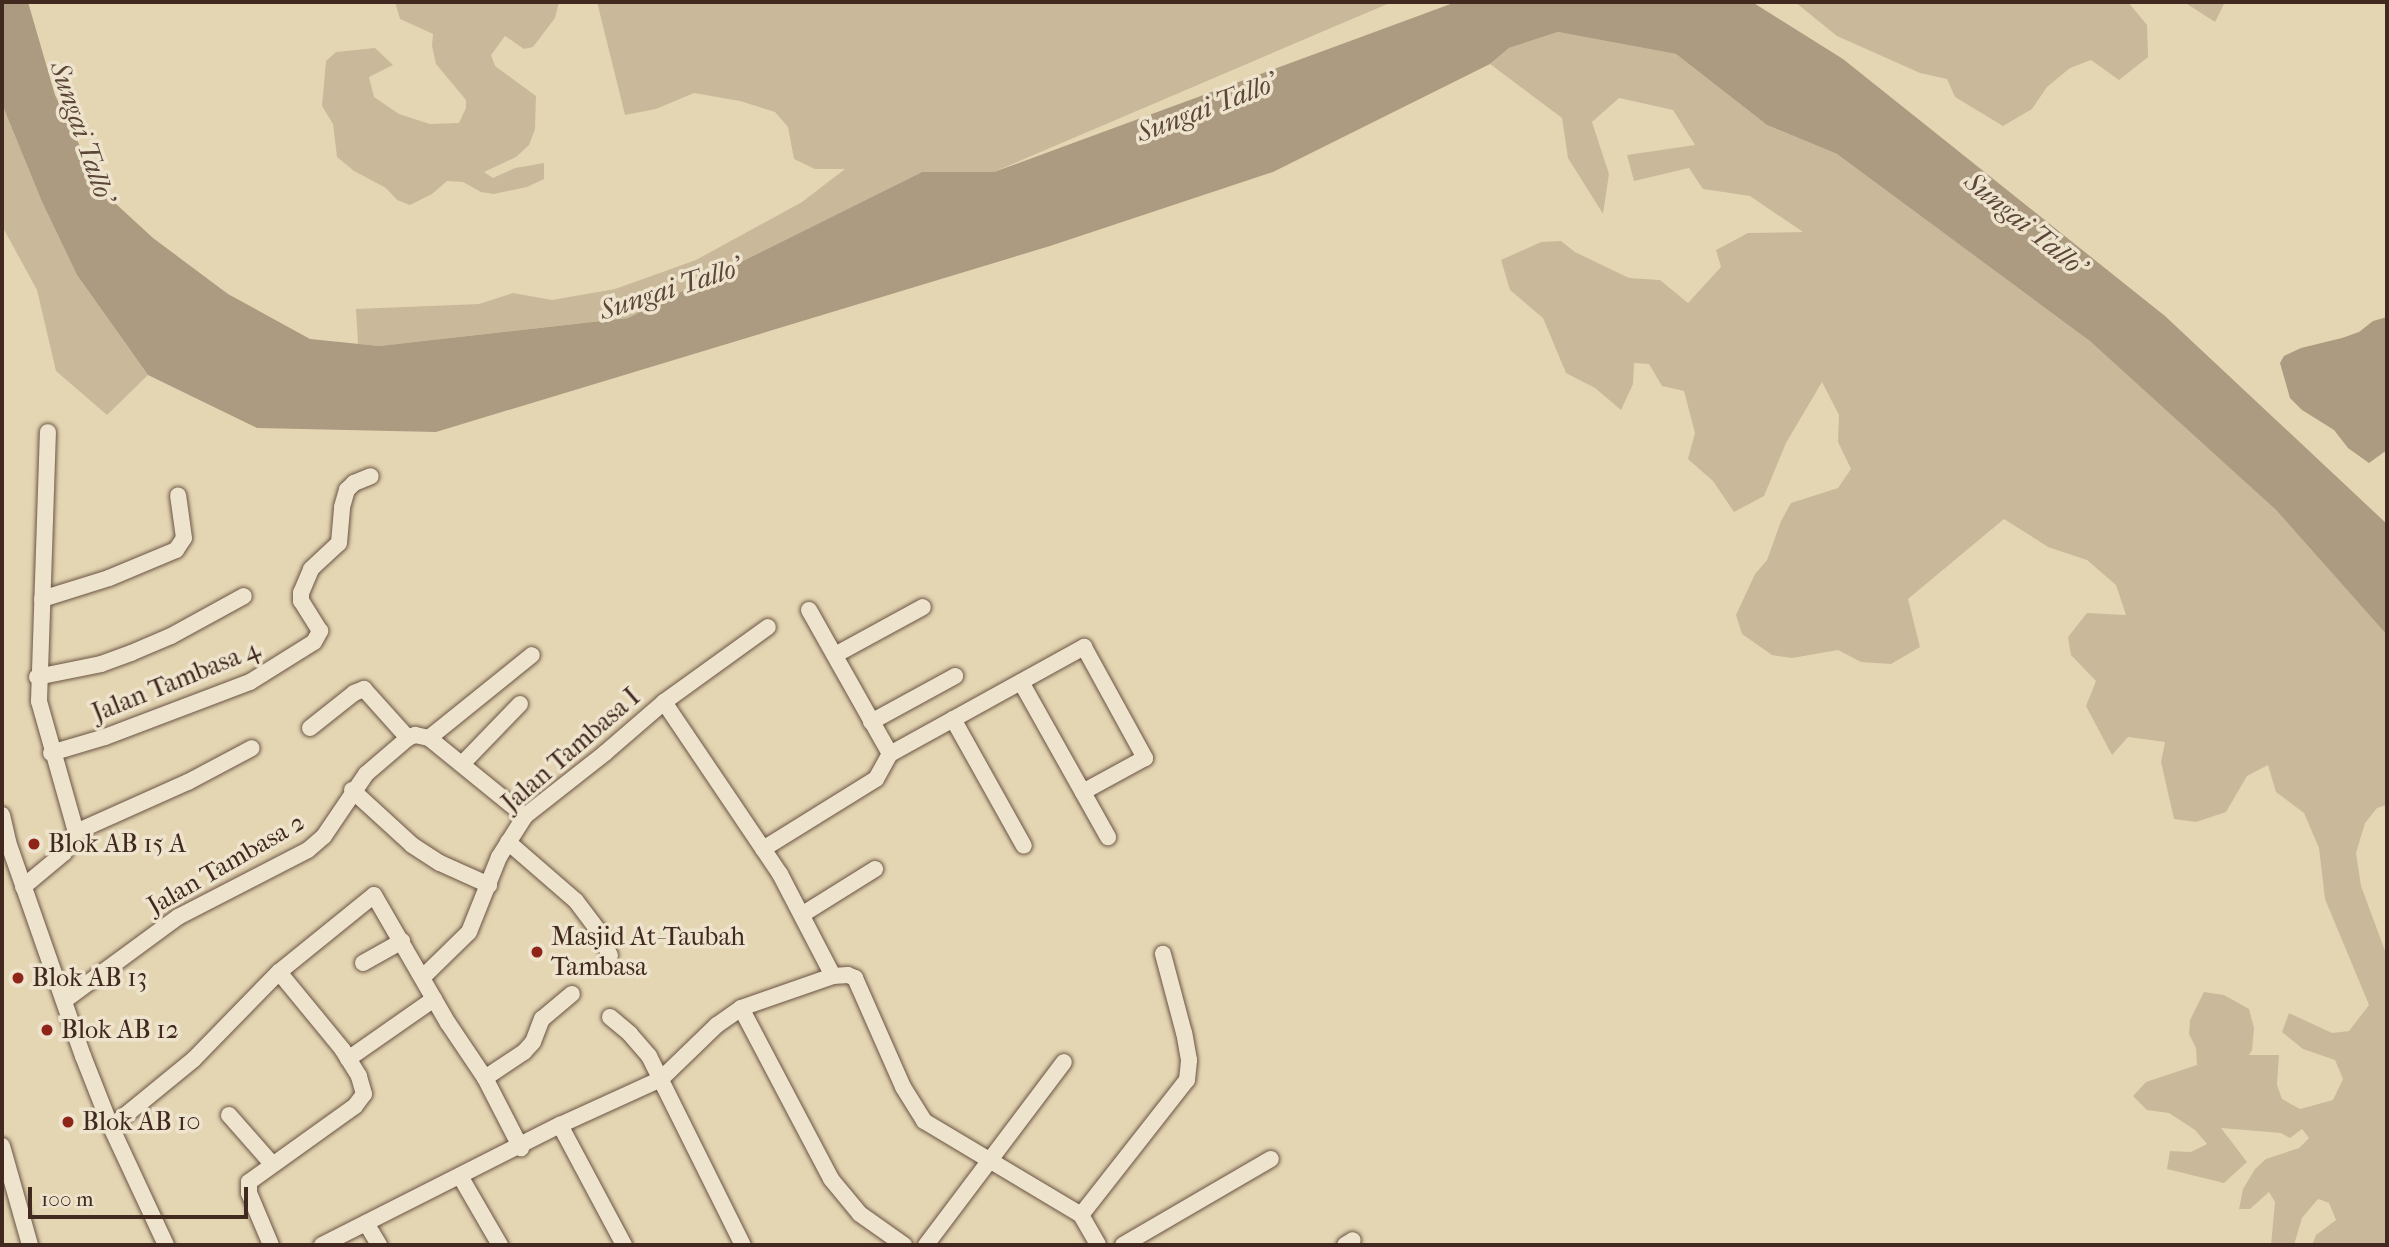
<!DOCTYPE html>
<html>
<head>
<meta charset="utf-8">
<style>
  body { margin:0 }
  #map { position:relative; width:2389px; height:1247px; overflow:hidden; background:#e5d6b3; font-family:"IM FELL French Canon",serif }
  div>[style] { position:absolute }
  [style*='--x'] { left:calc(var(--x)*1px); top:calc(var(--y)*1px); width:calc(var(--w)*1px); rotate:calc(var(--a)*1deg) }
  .green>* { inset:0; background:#c9b99a }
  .water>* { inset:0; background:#ad9b81 }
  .roads { filter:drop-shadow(0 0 2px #6a5444) drop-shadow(0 0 2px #6a5444) }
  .minor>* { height:16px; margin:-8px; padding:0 8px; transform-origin:8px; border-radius:8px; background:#eee4ce }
  .dots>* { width:19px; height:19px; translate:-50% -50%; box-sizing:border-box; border:4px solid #eee4ce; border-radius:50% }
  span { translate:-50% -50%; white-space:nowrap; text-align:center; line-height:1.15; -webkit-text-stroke:7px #eee4ce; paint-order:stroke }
  .street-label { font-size:26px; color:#41291f }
  .poi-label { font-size:26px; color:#41291f }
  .left { translate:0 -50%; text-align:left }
  .water-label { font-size:28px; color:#5c4638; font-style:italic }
  .frame { position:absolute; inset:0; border:4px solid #41291f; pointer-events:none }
  .scale { position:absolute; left:28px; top:1187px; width:220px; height:32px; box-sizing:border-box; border:4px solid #41291f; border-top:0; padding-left:9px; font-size:21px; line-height:24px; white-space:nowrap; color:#41291f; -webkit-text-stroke:5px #eee4ce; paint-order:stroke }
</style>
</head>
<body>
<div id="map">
  <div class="green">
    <i style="clip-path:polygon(395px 2px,559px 2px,555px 18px,533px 47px,524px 49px,505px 36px,491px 55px,495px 66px,536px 96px,535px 129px,529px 145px,516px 157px,484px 172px,493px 178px,515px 168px,544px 163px,544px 179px,527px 187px,494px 194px,481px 192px,463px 182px,447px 181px,432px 194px,410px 205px,397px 200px,386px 188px,354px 171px,337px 157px,333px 124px,322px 106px,326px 61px,336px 52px,375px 48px,393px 65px,369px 77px,374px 97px,399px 114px,430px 124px,459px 123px,466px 108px,466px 100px,436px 64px,432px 46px,433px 34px,400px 19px)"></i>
    <i style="clip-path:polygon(597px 2px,1392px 2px,994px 172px,922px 172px,628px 318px,379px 346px,358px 344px,356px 309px,479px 304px,513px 293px,552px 300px,615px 289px,696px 260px,802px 202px,845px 169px,815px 169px,794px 159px,788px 127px,775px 112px,740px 101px,694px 93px,656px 109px,625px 115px)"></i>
    <i style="clip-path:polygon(1795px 2px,2128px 2px,2147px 25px,2148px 57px,2119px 80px,2091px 60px,2070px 68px,2047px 87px,2032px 109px,2003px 126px,1955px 97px,1947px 79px,1920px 73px,1837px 36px)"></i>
    <i style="clip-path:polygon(2184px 2px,2224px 2px,2224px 4px,2215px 22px)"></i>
    <i style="clip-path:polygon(1558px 32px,1676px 54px,1767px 125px,1837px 154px,2091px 341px,2276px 510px,2387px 635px,2387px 805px,2377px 808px,2365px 823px,2356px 853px,2361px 886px,2387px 956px,2387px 1245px,2312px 1245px,2316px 1235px,2336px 1220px,2329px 1203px,2318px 1199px,2302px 1218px,2294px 1245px,2271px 1245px,2275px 1202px,2269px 1192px,2250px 1209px,2239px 1209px,2243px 1189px,2255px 1169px,2266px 1159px,2299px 1148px,2309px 1138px,2302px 1129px,2290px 1138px,2281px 1133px,2221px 1128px,2247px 1162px,2224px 1183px,2167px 1169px,2170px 1151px,2191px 1152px,2207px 1144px,2195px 1130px,2169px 1113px,2147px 1110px,2133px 1096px,2146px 1082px,2197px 1065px,2196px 1048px,2189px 1034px,2190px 1020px,2204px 992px,2224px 995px,2249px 1009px,2254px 1028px,2252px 1050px,2249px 1055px,2279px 1055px,2277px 1085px,2282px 1099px,2300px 1109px,2333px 1100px,2343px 1079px,2335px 1060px,2303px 1049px,2282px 1032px,2289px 1013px,2332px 1033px,2349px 1031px,2369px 1005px,2325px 899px,2319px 848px,2304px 813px,2276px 792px,2268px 765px,2247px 776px,2226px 812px,2196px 822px,2174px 819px,2161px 762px,2165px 742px,2128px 737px,2112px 755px,2086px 706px,2096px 681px,2071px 655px,2068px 637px,2087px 613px,2126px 615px,2116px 585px,2087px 560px,2048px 547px,2004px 519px,1908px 599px,1920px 647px,1891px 664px,1861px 662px,1838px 650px,1792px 658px,1772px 655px,1742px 634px,1736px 615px,1755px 574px,1767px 560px,1781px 521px,1791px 503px,1838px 488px,1851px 469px,1838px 442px,1839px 415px,1822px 382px,1786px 443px,1764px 496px,1734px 512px,1713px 481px,1688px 459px,1695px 433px,1684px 391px,1662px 386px,1649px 364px,1634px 363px,1633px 384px,1621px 410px,1595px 388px,1566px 373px,1543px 318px,1510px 290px,1501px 260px,1541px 242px,1561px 241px,1575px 252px,1629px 278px,1660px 280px,1688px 303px,1721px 267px,1716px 250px,1748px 233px,1803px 232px,1750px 196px,1703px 189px,1689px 168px,1634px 181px,1627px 155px,1695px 145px,1673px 110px,1619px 98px,1592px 122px,1609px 174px,1603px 214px,1568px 158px,1562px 118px,1490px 64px,1509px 48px)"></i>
    <i style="clip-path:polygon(2px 104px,42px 202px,77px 275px,148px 375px,107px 415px,56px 371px,37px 290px,2px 226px)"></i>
  </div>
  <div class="water">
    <i style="clip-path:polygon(2px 2px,28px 2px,55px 95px,102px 191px,153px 238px,228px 294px,310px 339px,379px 346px,628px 318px,922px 172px,994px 172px,1456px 2px,1752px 2px,1843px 59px,2165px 316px,2387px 524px,2387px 635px,2276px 510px,2090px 341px,1837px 154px,1767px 125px,1676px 54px,1558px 32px,1509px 48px,1490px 64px,1273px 172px,1050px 246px,436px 432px,257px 428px,148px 375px,77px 275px,42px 202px,2px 104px)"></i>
    <i style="clip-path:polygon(2387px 317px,2387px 450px,2369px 463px,2348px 448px,2334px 430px,2302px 410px,2290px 398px,2280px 363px,2284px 356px,2301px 348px,2342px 338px,2359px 332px,2373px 321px)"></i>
  </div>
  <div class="roads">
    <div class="minor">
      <i style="--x:42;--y:599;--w:70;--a:-17.4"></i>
      <i style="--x:109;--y:578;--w:73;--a:-22.7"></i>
      <i style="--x:176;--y:550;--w:14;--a:-56"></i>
      <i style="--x:184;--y:538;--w:43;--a:-97.9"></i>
      <i style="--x:809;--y:610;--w:165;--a:60.6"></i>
      <i style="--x:835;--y:655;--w:100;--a:-28.6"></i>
      <i style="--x:37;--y:677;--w:65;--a:-11.5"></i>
      <i style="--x:101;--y:664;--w:32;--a:-20"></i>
      <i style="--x:131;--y:653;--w:43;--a:-23"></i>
      <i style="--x:171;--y:636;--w:83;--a:-28.7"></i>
      <i style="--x:1021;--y:682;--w:178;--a:60.7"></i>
      <i style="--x:664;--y:702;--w:207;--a:56"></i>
      <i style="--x:780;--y:874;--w:115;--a:62.5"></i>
      <i style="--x:953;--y:719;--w:145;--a:60.8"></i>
      <i style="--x:871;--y:722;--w:96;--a:-28.7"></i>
      <i style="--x:310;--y:728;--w:56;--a:-38.5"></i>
      <i style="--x:354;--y:693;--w:11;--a:-22"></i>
      <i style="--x:364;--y:689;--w:66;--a:48.1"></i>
      <i style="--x:429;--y:738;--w:132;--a:-38.9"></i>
      <i style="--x:51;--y:753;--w:56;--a:-16.5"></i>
      <i style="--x:105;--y:737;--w:155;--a:-20.8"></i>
      <i style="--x:250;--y:682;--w:75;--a:-32"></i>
      <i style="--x:314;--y:642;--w:13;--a:-61"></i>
      <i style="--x:320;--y:631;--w:36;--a:-122"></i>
      <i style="--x:301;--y:601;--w:8;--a:-90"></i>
      <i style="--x:301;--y:593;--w:26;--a:-67"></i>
      <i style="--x:311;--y:569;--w:38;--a:-43"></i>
      <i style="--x:339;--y:543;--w:36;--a:-85"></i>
      <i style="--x:342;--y:507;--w:18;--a:-74"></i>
      <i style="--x:347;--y:490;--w:10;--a:-45"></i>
      <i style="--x:354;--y:483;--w:18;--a:-22"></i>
      <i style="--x:463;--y:763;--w:82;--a:-46"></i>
      <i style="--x:352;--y:790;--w:81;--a:42.5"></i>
      <i style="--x:412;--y:845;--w:33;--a:33"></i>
      <i style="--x:440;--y:863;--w:54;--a:24.2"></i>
      <i style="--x:2;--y:815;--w:28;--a:77"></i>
      <i style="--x:76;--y:832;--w:123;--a:-24.1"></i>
      <i style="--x:188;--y:782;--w:72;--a:-28"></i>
      <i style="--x:508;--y:842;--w:90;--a:40.9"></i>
      <i style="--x:576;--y:901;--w:39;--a:53"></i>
      <i style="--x:599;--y:932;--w:26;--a:65"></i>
      <i style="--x:2;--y:844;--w:6;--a:-18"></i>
      <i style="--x:8;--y:842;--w:227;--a:70.7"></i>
      <i style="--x:83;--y:1056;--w:76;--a:68.5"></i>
      <i style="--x:111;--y:1127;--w:130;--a:65"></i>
      <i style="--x:763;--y:849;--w:133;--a:-31.8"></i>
      <i style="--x:876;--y:779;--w:29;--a:-61"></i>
      <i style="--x:890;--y:754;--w:222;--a:-28.9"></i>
      <i style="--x:1084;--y:647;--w:127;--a:61.2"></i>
      <i style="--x:1145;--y:758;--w:71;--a:151.3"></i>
      <i style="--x:23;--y:887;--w:53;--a:-39.7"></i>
      <i style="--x:64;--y:853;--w:24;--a:-60"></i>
      <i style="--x:76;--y:832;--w:136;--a:-105.8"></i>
      <i style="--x:39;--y:701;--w:269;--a:-88.1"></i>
      <i style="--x:803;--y:914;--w:85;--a:-32"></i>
      <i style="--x:363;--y:963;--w:45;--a:-29.4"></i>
      <i style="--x:423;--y:977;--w:64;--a:-44.4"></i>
      <i style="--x:469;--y:932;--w:81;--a:-68.2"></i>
      <i style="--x:499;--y:857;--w:49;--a:-57.6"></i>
      <i style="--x:525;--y:816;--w:102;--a:-38.2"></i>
      <i style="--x:605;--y:753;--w:78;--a:-40.8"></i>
      <i style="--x:664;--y:702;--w:128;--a:-35.8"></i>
      <i style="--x:65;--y:1000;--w:140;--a:-36.3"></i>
      <i style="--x:178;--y:917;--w:146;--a:-27.3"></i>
      <i style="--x:308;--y:850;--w:21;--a:-41"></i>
      <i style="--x:324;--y:836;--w:75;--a:-55.9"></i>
      <i style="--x:366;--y:774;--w:55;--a:-40.6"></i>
      <i style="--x:408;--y:738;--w:8;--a:-23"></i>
      <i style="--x:415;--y:735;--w:14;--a:12"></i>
      <i style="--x:429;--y:738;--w:124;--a:39.1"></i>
      <i style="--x:741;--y:1008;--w:193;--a:62.2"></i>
      <i style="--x:831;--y:1179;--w:45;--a:50.4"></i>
      <i style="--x:860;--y:1214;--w:54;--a:35.2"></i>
      <i style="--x:610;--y:1017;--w:26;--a:40"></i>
      <i style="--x:630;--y:1034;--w:29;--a:49"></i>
      <i style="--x:649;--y:1056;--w:211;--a:63.6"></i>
      <i style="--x:348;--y:1059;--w:105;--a:-34.9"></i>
      <i style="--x:485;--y:1078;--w:47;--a:-33.7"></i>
      <i style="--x:524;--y:1052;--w:13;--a:-48"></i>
      <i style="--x:533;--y:1042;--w:25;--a:-69"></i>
      <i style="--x:542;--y:1019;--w:39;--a:-40"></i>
      <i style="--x:229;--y:1115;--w:65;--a:48.7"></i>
      <i style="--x:560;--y:1125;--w:136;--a:61.9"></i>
      <i style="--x:111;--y:1127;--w:107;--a:-39.3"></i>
      <i style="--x:194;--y:1059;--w:122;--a:-45.7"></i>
      <i style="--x:279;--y:972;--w:122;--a:-39"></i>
      <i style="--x:374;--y:895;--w:148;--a:60"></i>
      <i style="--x:448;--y:1023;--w:66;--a:56.1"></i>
      <i style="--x:485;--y:1078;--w:79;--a:62.8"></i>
      <i style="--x:2;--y:1146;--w:103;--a:74.2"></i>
      <i style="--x:460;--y:1176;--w:80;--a:59.9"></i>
      <i style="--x:1081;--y:1215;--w:172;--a:-51.9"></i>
      <i style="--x:1187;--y:1080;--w:20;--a:-84"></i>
      <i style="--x:1189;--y:1060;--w:27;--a:-100"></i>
      <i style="--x:1184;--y:1033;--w:82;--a:-104.9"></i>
      <i style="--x:366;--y:1223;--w:26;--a:59"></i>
      <i style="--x:271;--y:1245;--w:56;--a:-112.9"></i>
      <i style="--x:249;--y:1193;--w:11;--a:-90"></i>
      <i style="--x:249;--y:1182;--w:130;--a:-35.6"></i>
      <i style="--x:355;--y:1106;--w:15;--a:-53"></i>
      <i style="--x:364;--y:1094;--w:19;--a:-106"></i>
      <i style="--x:359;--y:1076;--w:31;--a:-122"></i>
      <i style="--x:343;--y:1050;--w:101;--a:-129.4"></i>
      <i style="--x:322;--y:1245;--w:267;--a:-26.8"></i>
      <i style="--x:560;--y:1125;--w:111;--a:-24.5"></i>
      <i style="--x:661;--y:1079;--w:78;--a:-44"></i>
      <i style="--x:717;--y:1025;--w:29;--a:-35"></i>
      <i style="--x:741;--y:1008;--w:97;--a:-19.2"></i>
      <i style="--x:833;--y:976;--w:15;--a:-4"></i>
      <i style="--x:848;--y:975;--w:8;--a:23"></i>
      <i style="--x:855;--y:978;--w:119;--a:66.2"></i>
      <i style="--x:903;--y:1087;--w:40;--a:58"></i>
      <i style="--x:924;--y:1121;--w:183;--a:30.9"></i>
      <i style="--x:1081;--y:1215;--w:34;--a:60"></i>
      <i style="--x:926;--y:1245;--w:229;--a:-53"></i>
      <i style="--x:1123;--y:1245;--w:171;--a:-30.2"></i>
      <i style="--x:1345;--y:1245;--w:9;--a:-32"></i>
    </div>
  </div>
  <div class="dots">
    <i style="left:34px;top:844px;background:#8f2418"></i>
    <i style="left:537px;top:952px;background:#8f2418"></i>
    <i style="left:18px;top:978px;background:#8f2418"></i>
    <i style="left:47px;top:1030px;background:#8f2418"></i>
    <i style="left:68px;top:1122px;background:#8f2418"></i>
  </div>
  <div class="street-label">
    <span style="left:176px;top:681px;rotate:-22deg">Jalan Tambasa 4</span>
    <span style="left:571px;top:750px;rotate:-41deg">Jalan Tambasa I</span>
    <span style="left:226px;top:864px;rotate:-30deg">Jalan Tambasa 2</span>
  </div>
  <div class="poi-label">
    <span class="left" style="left:48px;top:844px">Blok AB 15 A</span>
    <span class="left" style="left:551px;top:952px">Masjid At-Taubah<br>Tambasa</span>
    <span class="left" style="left:32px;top:978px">Blok AB 13</span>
    <span class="left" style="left:61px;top:1030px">Blok AB 12</span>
    <span class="left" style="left:82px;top:1122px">Blok AB 10</span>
  </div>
  <div class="water-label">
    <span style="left:1206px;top:108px;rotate:-21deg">Sungai Tallo'</span>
    <span style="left:82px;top:132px;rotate:71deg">Sungai Tallo'</span>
    <span style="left:2025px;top:224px;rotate:39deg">Sungai Tallo'</span>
    <span style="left:670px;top:289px;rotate:-18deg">Sungai Tallo'</span>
  </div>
  <div class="frame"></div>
  <div class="scale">100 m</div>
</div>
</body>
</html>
